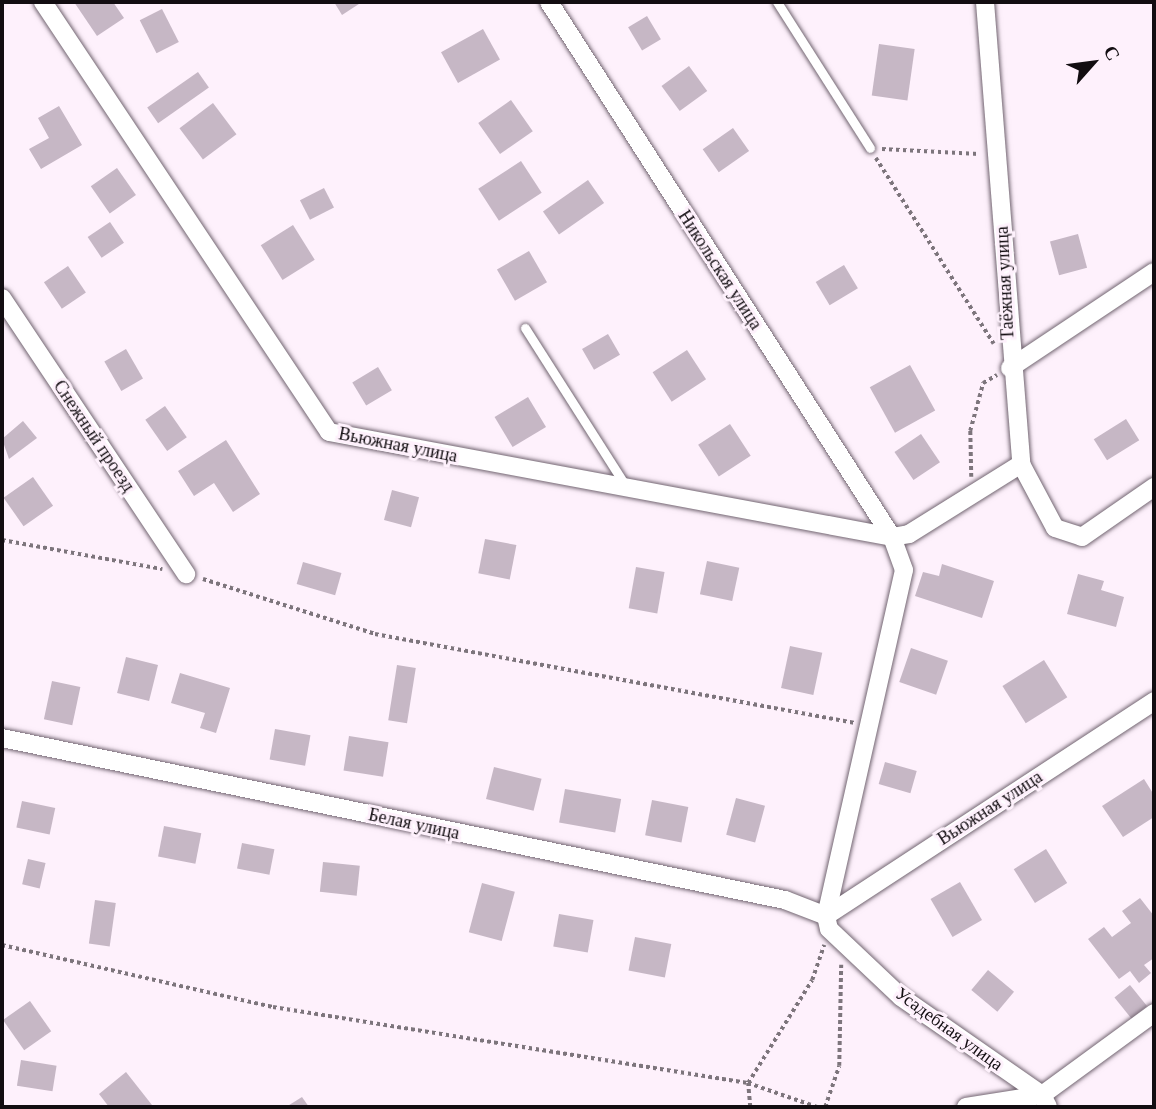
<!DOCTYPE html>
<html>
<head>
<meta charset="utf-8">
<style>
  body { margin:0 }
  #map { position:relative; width:1156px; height:1109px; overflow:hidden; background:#fef1fc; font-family:"Times New Roman",serif }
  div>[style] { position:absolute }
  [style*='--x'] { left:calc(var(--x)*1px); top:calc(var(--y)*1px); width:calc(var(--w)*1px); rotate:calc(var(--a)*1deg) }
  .building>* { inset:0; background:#c6b7c5; transform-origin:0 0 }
  .path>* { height:3.5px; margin-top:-1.75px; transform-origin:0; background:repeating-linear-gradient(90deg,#7d757c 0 3.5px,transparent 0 7px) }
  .roads { filter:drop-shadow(0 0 2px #726571) drop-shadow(0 0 2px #726571) }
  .lane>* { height:9px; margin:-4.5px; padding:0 4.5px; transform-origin:4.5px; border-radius:4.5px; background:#fff }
  .street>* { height:18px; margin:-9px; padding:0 9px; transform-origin:9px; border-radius:9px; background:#fff }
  span { translate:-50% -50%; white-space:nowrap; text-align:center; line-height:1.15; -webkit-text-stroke:6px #fef1fc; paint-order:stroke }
  .street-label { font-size:18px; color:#120d11 }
  .frame { position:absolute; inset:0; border:4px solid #120d11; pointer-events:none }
  .north { position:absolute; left:1058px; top:28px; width:70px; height:70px; -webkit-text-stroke:5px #fef1fc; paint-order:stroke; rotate:62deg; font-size:19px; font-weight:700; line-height:28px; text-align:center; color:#120d11 }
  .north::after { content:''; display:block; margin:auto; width:24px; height:32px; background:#120d11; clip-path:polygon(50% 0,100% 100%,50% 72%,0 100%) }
</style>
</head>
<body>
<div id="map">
  <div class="building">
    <i style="clip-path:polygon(74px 2px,113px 2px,124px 18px,97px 36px)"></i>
    <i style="clip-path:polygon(334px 2px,362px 2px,342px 15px)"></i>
    <i style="left:162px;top:9px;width:37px;height:25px;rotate:63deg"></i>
    <i style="left:647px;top:16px;width:27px;height:22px;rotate:59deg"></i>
    <i style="left:483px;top:29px;width:35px;height:48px;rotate:61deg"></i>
    <i style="left:879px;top:44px;width:36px;height:52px;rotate:8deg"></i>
    <i style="left:689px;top:66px;width:31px;height:34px;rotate:54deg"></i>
    <i style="left:198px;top:72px;width:19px;height:62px;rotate:55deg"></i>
    <i style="left:511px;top:100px;width:38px;height:40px;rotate:55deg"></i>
    <i style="left:213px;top:103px;width:39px;height:42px;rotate:53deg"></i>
    <i style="clip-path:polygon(59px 106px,82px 145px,41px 169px,29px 149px,49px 138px,38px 118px)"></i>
    <i style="left:733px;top:128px;width:28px;height:37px;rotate:55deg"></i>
    <i style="left:521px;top:161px;width:38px;height:51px;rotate:57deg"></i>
    <i style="left:117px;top:168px;width:33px;height:32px;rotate:55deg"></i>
    <i style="left:588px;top:180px;width:28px;height:55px;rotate:55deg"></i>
    <i style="left:324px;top:188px;width:22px;height:27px;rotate:63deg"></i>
    <i style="left:110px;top:222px;width:25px;height:27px;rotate:56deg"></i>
    <i style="left:293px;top:225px;width:41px;height:38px;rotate:58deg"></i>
    <i style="left:1078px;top:234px;width:35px;height:29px;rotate:75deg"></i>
    <i style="left:529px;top:251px;width:36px;height:37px;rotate:60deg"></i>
    <i style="left:844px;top:265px;width:27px;height:33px;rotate:59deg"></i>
    <i style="left:68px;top:266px;width:32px;height:29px;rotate:56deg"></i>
    <i style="left:608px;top:334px;width:24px;height:30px;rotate:60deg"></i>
    <i style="left:126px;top:349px;width:34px;height:25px;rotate:60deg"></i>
    <i style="left:687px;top:350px;width:35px;height:41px;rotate:57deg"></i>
    <i style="left:910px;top:365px;width:52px;height:46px;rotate:61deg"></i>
    <i style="left:378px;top:367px;width:27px;height:30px;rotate:59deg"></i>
    <i style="left:528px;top:397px;width:35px;height:39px;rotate:59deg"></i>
    <i style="left:165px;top:406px;width:38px;height:24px;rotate:55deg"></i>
    <i style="left:1126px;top:419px;width:25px;height:38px;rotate:58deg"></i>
    <i style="clip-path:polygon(23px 421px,37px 438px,9px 459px,2px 439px)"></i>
    <i style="left:730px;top:424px;width:38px;height:38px;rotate:57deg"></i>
    <i style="left:921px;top:434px;width:34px;height:32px;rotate:56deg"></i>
    <i style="clip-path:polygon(226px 440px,260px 494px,233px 512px,214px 483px,194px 496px,178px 471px)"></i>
    <i style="left:33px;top:477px;width:35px;height:36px;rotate:55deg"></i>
    <i style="left:392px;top:490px;width:28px;height:31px;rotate:15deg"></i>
    <i style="left:485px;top:539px;width:32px;height:35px;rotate:11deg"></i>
    <i style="left:707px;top:561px;width:33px;height:34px;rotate:12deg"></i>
    <i style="left:303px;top:562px;width:40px;height:23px;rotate:16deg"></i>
    <i style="clip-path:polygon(942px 564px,994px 581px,982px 618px,915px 596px,923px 572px,939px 576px)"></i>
    <i style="left:636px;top:567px;width:29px;height:42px;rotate:10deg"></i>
    <i style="clip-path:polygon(1078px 574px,1104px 581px,1101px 590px,1124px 597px,1116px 627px,1067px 614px)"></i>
    <i style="left:790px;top:646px;width:33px;height:43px;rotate:12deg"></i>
    <i style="left:911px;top:648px;width:39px;height:36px;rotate:19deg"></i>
    <i style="left:126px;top:657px;width:33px;height:37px;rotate:14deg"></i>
    <i style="left:1044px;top:660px;width:44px;height:49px;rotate:58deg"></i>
    <i style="left:397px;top:665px;width:19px;height:56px;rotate:9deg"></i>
    <i style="clip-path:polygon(180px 673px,230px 688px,216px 733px,200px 728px,205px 713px,171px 703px)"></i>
    <i style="left:52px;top:681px;width:29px;height:39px;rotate:12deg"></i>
    <i style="left:275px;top:729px;width:36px;height:31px;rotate:10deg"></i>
    <i style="left:349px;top:736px;width:40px;height:35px;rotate:9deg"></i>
    <i style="left:885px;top:762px;width:33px;height:23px;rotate:16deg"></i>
    <i style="left:494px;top:767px;width:49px;height:33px;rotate:14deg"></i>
    <i style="clip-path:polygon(1144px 779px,1154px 795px,1154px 817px,1123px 837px,1102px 806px)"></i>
    <i style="left:565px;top:789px;width:57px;height:34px;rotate:10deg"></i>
    <i style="left:736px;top:798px;width:30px;height:38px;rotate:15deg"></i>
    <i style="left:652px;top:800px;width:37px;height:36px;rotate:11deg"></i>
    <i style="left:22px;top:801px;width:34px;height:27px;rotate:12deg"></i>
    <i style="left:164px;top:826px;width:38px;height:31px;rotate:11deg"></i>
    <i style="left:242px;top:843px;width:33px;height:26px;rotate:11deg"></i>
    <i style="left:1046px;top:849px;width:40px;height:38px;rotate:58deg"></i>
    <i style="left:28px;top:859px;width:18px;height:26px;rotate:13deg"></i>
    <i style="left:323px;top:862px;width:37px;height:30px;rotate:6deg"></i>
    <i style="left:960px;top:882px;width:44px;height:34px;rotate:60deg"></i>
    <i style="left:482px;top:883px;width:34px;height:51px;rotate:15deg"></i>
    <i style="clip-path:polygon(1140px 898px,1154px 916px,1154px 958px,1144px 965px,1151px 973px,1139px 983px,1130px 971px,1119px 979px,1088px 939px,1104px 927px,1112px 937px,1131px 923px,1122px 911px)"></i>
    <i style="left:95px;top:900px;width:21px;height:44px;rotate:8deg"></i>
    <i style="left:559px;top:914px;width:35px;height:33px;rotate:10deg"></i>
    <i style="left:635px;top:937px;width:37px;height:34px;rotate:11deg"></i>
    <i style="left:988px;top:970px;width:34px;height:26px;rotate:40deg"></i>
    <i style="left:1130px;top:985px;width:27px;height:20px;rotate:51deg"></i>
    <i style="left:30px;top:1001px;width:37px;height:33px;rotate:55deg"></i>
    <i style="left:21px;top:1060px;width:36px;height:26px;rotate:9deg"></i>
    <i style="clip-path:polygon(126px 1072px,152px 1105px,149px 1107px,109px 1107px,99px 1094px)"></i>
    <i style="clip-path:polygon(302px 1097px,309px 1107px,286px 1107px)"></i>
  </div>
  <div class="path">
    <i style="--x:882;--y:149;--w:97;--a:3"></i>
    <i style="--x:876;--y:158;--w:220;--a:57.6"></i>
    <i style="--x:971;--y:477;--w:46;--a:-91.2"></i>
    <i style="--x:970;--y:431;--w:50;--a:-74.8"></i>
    <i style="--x:983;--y:383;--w:16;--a:-30"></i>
    <i style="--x:2;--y:540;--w:163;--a:10.3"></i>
    <i style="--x:203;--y:579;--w:181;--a:17.7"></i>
    <i style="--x:375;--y:634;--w:487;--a:10.5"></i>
    <i style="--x:2;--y:945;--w:278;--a:12.9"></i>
    <i style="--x:273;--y:1007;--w:481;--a:9.1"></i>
    <i style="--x:748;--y:1083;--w:73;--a:19.2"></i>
    <i style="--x:750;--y:1107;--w:24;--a:-95"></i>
    <i style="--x:748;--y:1083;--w:121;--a:-58.1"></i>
    <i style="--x:812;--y:980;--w:37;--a:-71"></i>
    <i style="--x:825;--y:1107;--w:43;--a:-71.1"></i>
    <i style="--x:839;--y:1066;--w:101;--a:-88.9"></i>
  </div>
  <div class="roads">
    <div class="lane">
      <i style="--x:777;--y:2;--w:173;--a:57.5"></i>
      <i style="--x:525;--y:328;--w:190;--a:57.5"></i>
    </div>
    <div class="street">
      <i style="--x:43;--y:2;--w:516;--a:56.37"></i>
      <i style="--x:329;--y:432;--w:573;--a:10.56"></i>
      <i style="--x:892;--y:537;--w:17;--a:-10"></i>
      <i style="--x:909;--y:534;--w:132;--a:-32"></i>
      <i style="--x:549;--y:2;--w:636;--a:57.34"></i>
      <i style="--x:892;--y:537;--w:35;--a:70"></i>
      <i style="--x:904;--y:570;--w:355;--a:102.7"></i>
      <i style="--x:826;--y:916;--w:13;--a:77"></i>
      <i style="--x:829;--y:929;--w:99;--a:43.4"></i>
      <i style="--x:901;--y:997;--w:172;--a:34.8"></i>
      <i style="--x:1042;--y:1095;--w:13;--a:63"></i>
      <i style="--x:985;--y:2;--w:463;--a:85.5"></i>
      <i style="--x:1021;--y:464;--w:72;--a:62"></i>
      <i style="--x:1055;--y:528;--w:28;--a:18"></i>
      <i style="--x:1082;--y:537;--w:88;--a:-34.8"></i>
      <i style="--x:2;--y:298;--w:332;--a:56.3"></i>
      <i style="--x:1010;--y:368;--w:173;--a:-33.7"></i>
      <i style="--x:2;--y:738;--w:800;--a:11.69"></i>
      <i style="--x:785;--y:900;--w:44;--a:21.3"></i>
      <i style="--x:826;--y:916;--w:392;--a:-33.2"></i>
      <i style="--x:966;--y:1107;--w:77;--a:-9"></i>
      <i style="--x:1042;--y:1095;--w:139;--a:-36.2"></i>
    </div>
  </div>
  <div class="street-label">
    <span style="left:720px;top:270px;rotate:57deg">Никольская улица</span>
    <span style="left:1005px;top:283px;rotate:-93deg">Таёжная улица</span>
    <span style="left:94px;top:436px;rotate:56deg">Снежный проезд</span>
    <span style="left:398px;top:445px;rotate:11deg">Вьюжная улица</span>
    <span style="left:990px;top:808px;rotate:-33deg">Вьюжная улица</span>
    <span style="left:414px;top:824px;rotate:12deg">Белая улица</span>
    <span style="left:949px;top:1029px;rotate:36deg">Усадебная улица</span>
  </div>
  <div class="frame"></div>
  <div class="north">С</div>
</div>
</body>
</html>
